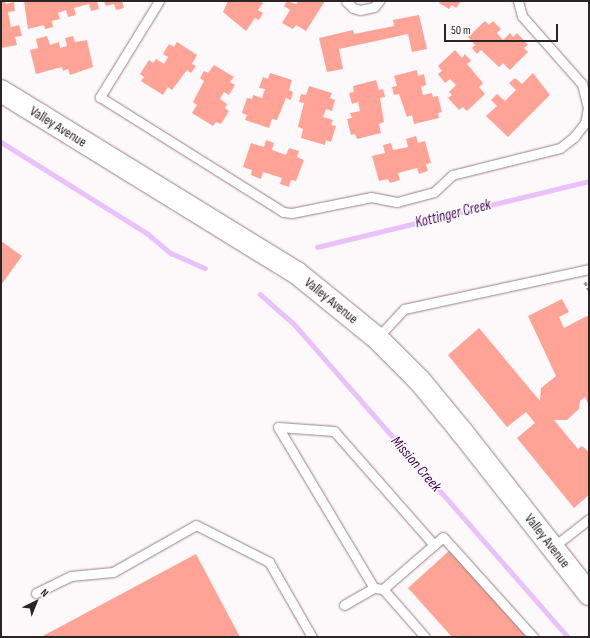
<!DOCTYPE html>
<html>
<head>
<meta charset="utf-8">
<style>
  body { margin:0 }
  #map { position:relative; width:590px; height:638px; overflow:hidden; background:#fdf8f9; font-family:"Sofia Sans Condensed",sans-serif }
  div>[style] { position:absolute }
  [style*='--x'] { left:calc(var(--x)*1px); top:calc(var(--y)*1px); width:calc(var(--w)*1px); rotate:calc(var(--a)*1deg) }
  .stream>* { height:4.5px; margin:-2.25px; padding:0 2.25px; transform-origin:2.25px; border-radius:2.25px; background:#e9c1fb }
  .building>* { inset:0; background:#ffa396 }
  .path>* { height:2.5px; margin-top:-1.25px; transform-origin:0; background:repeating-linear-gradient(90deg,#9a9495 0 4px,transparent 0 6px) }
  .roads { filter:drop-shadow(0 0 1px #948286) drop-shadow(0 0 1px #948286) }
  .service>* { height:9px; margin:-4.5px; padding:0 4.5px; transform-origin:4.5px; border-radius:4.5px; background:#fff }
  .tertiary>* { height:22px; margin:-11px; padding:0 11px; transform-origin:11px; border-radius:11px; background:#fff }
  span { translate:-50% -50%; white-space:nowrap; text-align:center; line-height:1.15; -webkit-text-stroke:3px #fff; paint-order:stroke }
  .street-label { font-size:14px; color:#2c2526 }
  .water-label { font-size:15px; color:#46045c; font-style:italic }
  .frame { position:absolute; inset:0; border:2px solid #2c2526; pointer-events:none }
  .north { position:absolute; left:16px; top:582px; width:40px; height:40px; -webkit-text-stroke:3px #fff; paint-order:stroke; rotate:43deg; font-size:11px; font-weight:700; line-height:16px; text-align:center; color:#2c2526 }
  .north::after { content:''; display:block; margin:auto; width:14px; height:18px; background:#2c2526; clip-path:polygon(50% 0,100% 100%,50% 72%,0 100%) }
  .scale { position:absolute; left:444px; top:24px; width:114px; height:18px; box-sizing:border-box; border:2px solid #2c2526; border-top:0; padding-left:5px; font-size:12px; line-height:14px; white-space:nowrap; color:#2c2526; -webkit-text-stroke:3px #fff; paint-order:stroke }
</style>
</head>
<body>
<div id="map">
  <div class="stream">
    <i style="--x:1;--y:142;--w:173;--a:32"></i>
    <i style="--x:148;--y:234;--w:30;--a:40"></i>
    <i style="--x:171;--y:253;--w:37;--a:24"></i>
    <i style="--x:317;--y:247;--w:280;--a:-13.6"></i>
    <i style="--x:260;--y:294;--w:47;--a:41.5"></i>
    <i style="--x:295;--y:325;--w:415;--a:48.8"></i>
  </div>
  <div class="building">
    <i style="clip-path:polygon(1px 1px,5px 1px,6px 4px,14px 2px,15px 11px,8px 12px,11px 27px,19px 25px,22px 36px,15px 37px,17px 45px,1px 48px)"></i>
    <i style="clip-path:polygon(24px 1px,97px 1px,99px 9px,91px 11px,89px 4px,74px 8px,76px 15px,68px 17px,66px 10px,58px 13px,60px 19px,52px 21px,53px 27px,45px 29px,44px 25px,28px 29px)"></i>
    <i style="clip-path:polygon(104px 1px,122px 1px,124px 8px,116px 10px,114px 4px,106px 6px)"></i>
    <i style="clip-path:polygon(228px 1px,260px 1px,263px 3px,258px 10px,263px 13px,259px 20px,255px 18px,246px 31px,223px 12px)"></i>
    <i style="clip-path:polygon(287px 1px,296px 4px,298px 1px,325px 1px,306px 31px,296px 25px,293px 29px,282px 23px,290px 10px,284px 6px)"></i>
    <i style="clip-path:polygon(440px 1px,461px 1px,456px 8px,452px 5px,449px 9px,439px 3px)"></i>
    <i style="clip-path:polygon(419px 15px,427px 49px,412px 52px,408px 34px,339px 49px,343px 69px,327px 72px,319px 38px,353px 30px,354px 34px,394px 26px,393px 20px)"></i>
    <i style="clip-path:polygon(485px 21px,489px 25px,493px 21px,501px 29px,497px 33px,503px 40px,510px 33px,513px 37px,517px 33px,528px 45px,524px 48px,528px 52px,510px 70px,503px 63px,499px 67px,481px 50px,477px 54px,472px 48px,475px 45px,468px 37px)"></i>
    <i style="clip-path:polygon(47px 36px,50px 45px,59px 42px,60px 48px,67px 46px,65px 38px,73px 36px,75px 42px,87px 40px,93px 67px,70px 75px,68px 69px,63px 71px,62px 67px,36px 74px,30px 50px,38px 48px,36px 39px)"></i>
    <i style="clip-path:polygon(177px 42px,197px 55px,192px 64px,196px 66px,191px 73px,187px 70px,172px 90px,168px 87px,163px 95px,141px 81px,144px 77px,140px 74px,149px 60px,153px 63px,156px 59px,164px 64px,168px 57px,163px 54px,169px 44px,174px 47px)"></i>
    <i style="clip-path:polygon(455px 50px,462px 58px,465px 54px,471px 61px,467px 64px,483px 83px,479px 87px,485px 94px,467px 111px,463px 107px,459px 110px,448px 98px,452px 95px,449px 92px,456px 85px,450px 79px,445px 83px,438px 74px,442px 71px,438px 66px)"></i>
    <i style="clip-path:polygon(214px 65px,234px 77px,230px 82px,235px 85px,229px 95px,224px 92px,220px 99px,227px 104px,225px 108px,229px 111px,221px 124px,216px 122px,213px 126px,192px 113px,197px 105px,193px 102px,204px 81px,200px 78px,204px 71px,208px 73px)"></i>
    <i style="clip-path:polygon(417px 70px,418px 76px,424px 74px,426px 85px,421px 87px,423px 95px,432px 93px,433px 97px,438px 96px,442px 112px,438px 113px,439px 118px,414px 124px,412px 115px,407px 117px,399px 94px,394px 95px,392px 87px,397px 86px,394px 76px)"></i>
    <i style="clip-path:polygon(270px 73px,292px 80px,289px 90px,293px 92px,291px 100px,286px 98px,277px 120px,272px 119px,269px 128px,245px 120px,247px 115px,242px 113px,247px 98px,252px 99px,253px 95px,262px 98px,265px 89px,259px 88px,263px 77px,268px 79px)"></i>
    <i style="clip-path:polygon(533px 73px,550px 95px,508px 137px,486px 116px,497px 106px,491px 100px,497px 94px,505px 101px,516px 90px,509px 83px,515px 78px,522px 84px)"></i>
    <i style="clip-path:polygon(376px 80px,379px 90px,383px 89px,385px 97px,380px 98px,384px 122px,379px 124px,381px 133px,357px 139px,355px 134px,351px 135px,347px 119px,352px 118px,350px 113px,360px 111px,358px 102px,352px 104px,349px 93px,354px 92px,353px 86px)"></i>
    <i style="clip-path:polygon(309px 86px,332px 93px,330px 98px,335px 100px,332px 111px,326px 109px,323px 117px,333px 120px,331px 125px,336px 126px,331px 142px,326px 140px,325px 145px,301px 138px,303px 129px,298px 127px,304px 103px,299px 102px,301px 94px,306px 95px)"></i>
    <i style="clip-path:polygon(416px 136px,418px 143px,425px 141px,431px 163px,426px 164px,428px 171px,419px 174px,417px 168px,398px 173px,400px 180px,390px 183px,388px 179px,379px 181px,372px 156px,385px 153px,383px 145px,391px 143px,393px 150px,408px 147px,406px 139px)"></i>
    <i style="clip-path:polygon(266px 140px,274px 143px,272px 150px,286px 155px,289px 148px,299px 151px,297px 157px,304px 160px,296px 181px,291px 180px,289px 187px,280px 184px,282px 178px,263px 172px,261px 179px,251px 175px,252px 170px,243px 167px,251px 143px,264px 147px)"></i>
    <i style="clip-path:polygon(1px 241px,22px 256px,1px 285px)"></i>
    <i style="clip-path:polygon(562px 299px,569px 312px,559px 317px,564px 328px,589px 315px,589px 406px,585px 397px,580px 401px,579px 409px,567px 420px,554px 420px,578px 449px,582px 446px,589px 452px,589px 495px,574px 508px,517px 438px,535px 423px,526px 412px,507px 427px,448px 355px,479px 328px,540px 401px,541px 388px,556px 376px,528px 316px)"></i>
    <i style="clip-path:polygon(450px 550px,528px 637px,452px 637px,408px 588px)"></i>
    <i style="clip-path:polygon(196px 554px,240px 637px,41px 637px)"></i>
  </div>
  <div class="path">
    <i style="--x:585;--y:282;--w:9;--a:63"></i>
  </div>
  <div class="roads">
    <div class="service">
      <i style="--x:159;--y:1;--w:113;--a:121.6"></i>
      <i style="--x:100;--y:97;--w:216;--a:32.1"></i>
      <i style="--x:283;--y:212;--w:9;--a:6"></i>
      <i style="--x:292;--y:213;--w:81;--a:-11.4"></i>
      <i style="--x:371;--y:197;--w:26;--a:11"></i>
      <i style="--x:397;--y:202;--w:38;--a:-15"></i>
      <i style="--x:434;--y:192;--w:25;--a:-43"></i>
      <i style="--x:452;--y:175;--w:111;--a:-14"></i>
      <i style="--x:560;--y:148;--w:18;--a:-38"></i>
      <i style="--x:574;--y:137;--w:18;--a:-52"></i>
      <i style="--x:585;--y:123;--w:15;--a:-79"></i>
      <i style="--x:588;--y:108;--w:25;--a:-104"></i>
      <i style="--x:582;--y:84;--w:91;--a:-131.4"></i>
      <i style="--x:522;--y:16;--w:16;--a:-105"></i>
      <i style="--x:346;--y:1;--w:10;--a:45"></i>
      <i style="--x:353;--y:8;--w:7;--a:16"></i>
      <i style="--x:360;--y:10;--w:14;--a:-12"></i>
      <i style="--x:374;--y:7;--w:8;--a:-50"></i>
      <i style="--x:377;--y:338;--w:40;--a:-47"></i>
      <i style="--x:404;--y:309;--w:189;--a:-12.2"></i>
      <i style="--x:553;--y:547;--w:46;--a:-37.9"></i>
      <i style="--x:374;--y:588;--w:187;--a:-120.8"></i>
      <i style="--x:278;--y:427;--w:56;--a:4.1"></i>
      <i style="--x:334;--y:431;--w:152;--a:48.7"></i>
      <i style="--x:383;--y:589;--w:64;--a:48.8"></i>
      <i style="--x:36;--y:593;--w:39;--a:-26"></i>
      <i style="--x:71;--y:576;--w:42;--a:-5.4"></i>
      <i style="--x:113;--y:572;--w:95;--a:-29.5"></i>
      <i style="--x:196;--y:525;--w:82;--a:26.9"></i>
      <i style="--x:269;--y:562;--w:86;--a:60.2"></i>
      <i style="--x:344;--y:605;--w:34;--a:-30"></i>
      <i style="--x:374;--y:588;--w:9;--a:6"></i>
      <i style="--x:383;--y:589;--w:79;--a:-40.9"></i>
      <i style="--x:443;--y:537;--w:135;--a:48"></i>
    </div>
    <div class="tertiary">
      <i style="--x:1;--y:91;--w:347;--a:31.6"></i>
      <i style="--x:297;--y:273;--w:103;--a:39.1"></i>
      <i style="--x:377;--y:338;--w:61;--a:45"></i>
      <i style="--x:420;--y:381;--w:66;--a:50.5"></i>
      <i style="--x:462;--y:432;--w:206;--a:51.9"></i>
    </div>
  </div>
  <div class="street-label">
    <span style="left:58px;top:127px;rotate:32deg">Valley Avenue</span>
    <span style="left:331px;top:301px;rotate:39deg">Valley Avenue</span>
    <span style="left:547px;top:541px;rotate:52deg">Valley Avenue</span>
  </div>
  <div class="water-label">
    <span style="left:453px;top:214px;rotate:-14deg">Kottinger Creek</span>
    <span style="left:416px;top:464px;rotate:49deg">Mission Creek</span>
  </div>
  <div class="frame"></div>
  <div class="north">N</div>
  <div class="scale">50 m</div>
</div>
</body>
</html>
